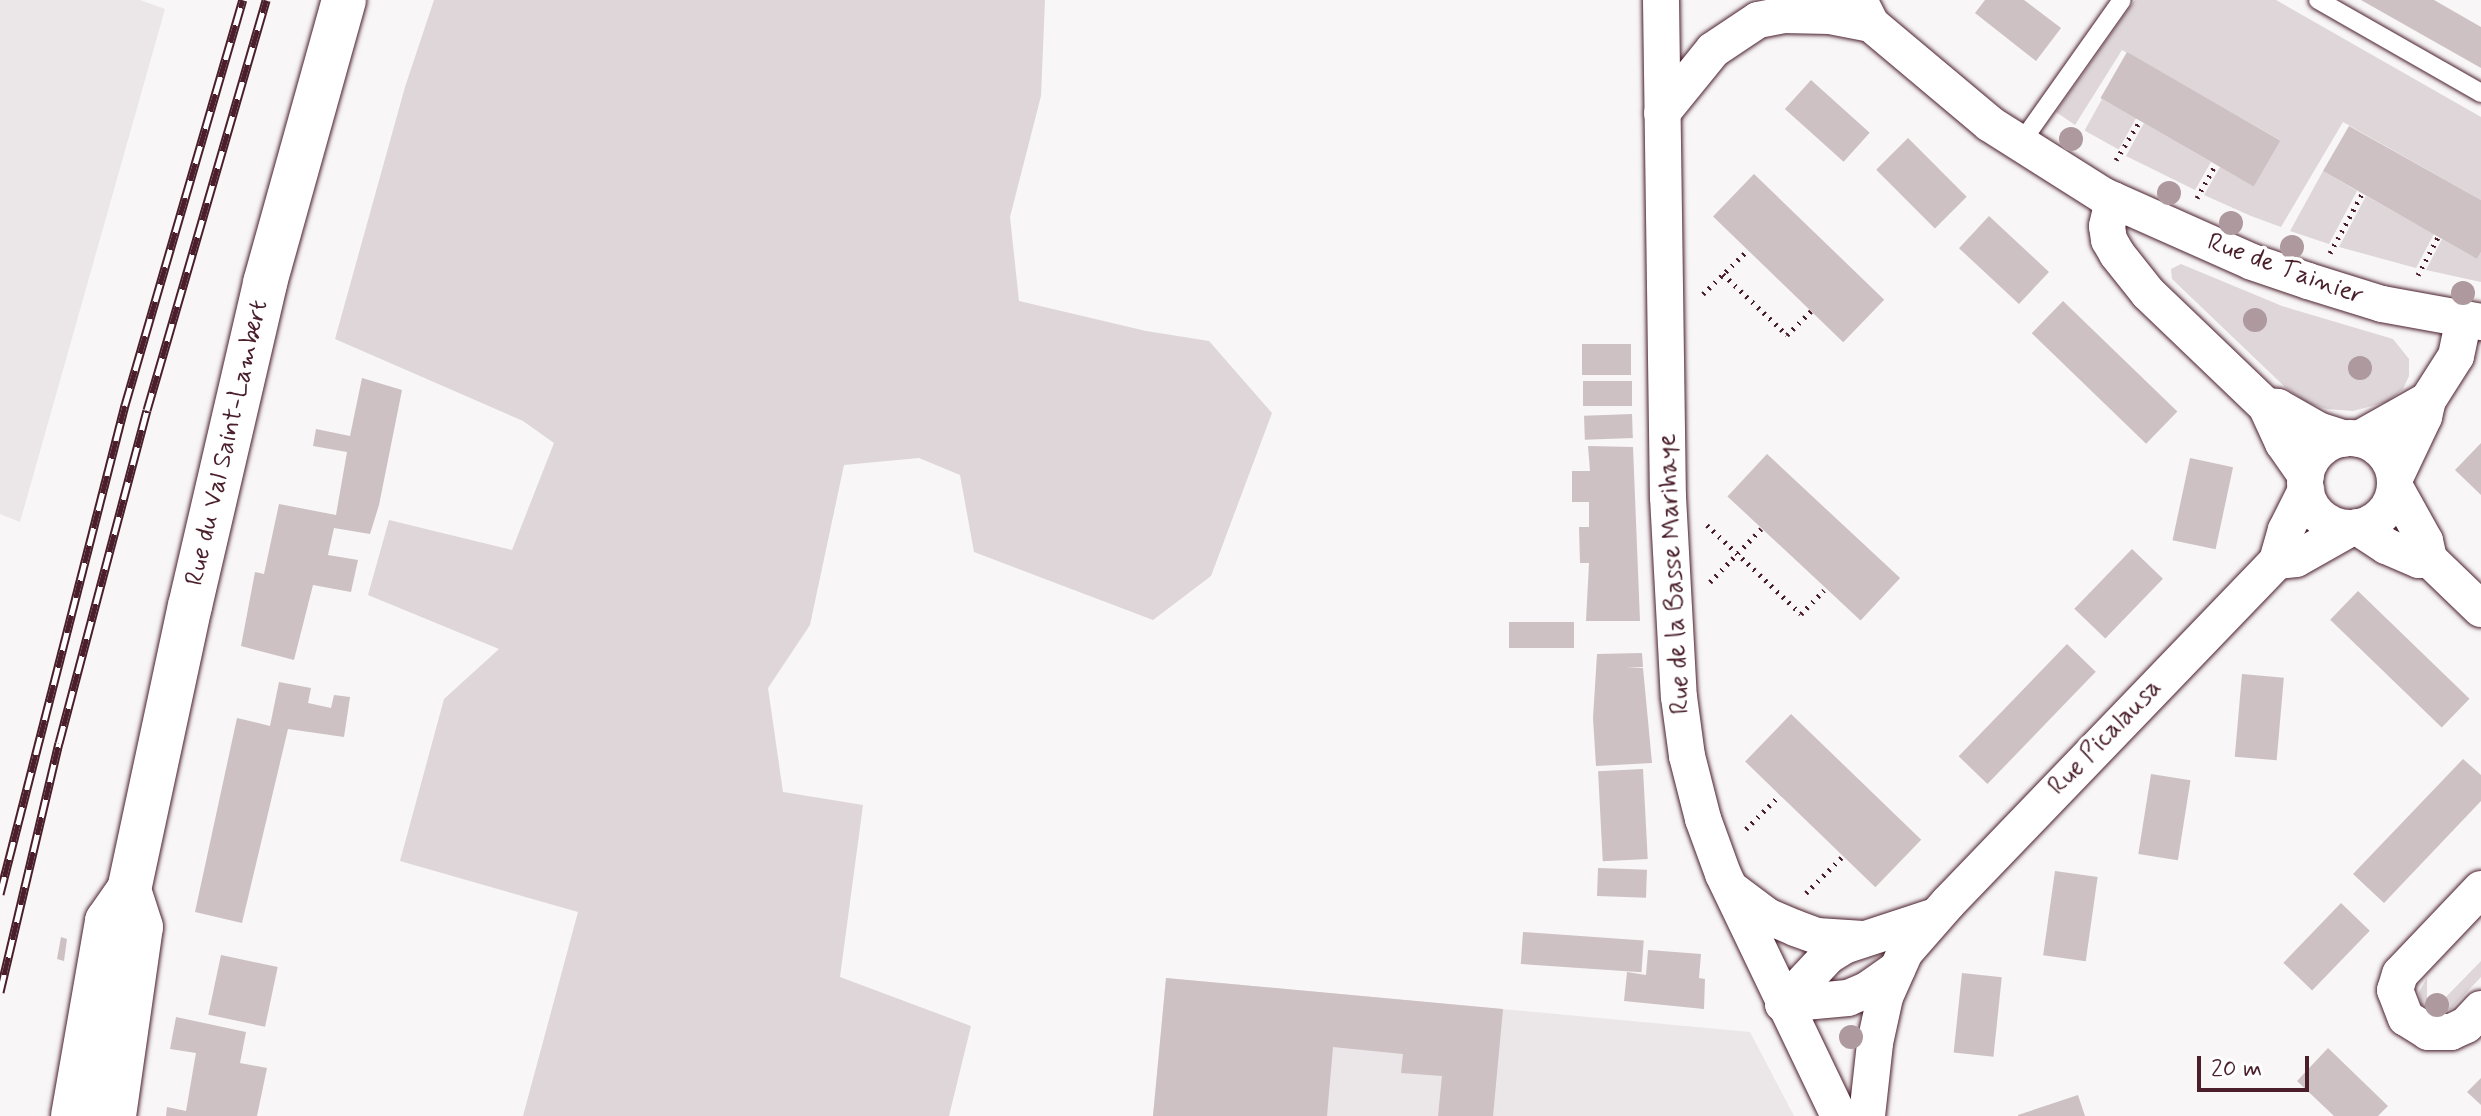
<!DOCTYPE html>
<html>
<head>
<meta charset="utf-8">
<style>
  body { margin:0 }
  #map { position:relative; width:2481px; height:1116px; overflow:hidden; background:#f8f6f7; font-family:Mynerve,sans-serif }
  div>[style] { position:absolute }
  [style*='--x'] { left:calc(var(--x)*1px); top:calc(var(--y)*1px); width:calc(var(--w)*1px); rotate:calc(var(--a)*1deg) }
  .built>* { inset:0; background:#ebe6e8 }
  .green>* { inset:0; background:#ded6d9; transform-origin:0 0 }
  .building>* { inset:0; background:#cdc1c4; transform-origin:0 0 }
  .path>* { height:5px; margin-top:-2.5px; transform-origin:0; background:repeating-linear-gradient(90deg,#4a1f2b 0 2px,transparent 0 8px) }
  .roads { filter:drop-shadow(0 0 2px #4a1f2b) drop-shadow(0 0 2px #4a1f2b) }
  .service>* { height:18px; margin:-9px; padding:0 9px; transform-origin:9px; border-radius:9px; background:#fff }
  .minor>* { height:36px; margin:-18px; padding:0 18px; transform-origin:18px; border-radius:18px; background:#fff }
  .minor>.ring { margin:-18px; padding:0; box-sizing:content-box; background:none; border:36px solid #fff; border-radius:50% }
  .primary>* { height:44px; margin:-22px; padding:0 22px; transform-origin:22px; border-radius:22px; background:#fff }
  .rail>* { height:9px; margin-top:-4.5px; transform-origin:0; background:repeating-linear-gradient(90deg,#fff 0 18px,#4a1f2b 0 36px); box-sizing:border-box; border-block:2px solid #4a1f2b }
  .trees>* { width:24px; height:24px; margin:-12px; border-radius:50%; background:#ad999e }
  span { translate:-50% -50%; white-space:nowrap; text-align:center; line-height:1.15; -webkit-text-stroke:7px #fff; paint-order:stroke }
  .street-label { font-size:26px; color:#4a1f2b }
  .scale { position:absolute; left:2197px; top:1056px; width:112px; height:36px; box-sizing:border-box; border:4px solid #4a1f2b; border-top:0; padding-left:10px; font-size:24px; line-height:28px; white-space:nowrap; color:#4a1f2b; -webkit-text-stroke:6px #fff; paint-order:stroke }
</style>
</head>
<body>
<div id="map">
  <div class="built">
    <i style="clip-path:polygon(0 0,140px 0,165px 9px,20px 522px,0 514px)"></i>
    <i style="clip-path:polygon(1166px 978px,1750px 1032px,1794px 1116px,1153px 1116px)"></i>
  </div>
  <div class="green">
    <i style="clip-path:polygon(434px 0,1045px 0,1041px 96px,1010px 217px,1019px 301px,1146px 331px,1209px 341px,1272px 413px,1211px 576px,1153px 620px,974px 552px,960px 475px,919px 458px,844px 465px,810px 625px,768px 688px,783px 792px,863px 805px,840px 977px,971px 1026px,949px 1116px,523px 1116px,578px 912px,400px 861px,444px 699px,499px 649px,368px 595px,389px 520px,512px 550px,554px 443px,523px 421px,335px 339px,405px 87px)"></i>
    <i style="clip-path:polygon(2135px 0,2276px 0,2481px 117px,2481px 200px,2343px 122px,2281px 227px,2251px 216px,2204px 195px,2220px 167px,2254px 185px,2280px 140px,2122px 50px,2075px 125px,2056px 112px)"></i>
    <i style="left:2102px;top:99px;width:39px;height:36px;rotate:29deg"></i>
    <i style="clip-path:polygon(2144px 123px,2211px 162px,2195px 190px,2126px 156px)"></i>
    <i style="clip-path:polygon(2323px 171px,2357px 191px,2329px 244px,2290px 231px)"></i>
    <i style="clip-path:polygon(2366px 196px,2434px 234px,2416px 268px,2339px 247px)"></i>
    <i style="clip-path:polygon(2442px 239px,2477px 259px,2481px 252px,2481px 282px,2426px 270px)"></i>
    <i style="clip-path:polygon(2181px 264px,2282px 306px,2393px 339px,2409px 359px,2409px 376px,2403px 389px,2387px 402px,2353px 411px,2327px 409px,2308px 403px,2285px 387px,2172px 279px,2171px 269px)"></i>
    <i style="clip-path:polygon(2481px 961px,2481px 977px,2451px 1009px,2437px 1013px,2421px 1004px,2419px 992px,2427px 978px,2427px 999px,2444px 999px)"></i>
  </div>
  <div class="building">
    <i style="clip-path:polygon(1985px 0,2024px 0,2061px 28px,2036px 61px,1975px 13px)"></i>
    <i style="clip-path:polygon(2361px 0,2434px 0,2481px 27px,2481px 68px)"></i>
    <i style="left:2127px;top:52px;width:177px;height:53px;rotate:30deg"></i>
    <i style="left:1811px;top:80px;width:79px;height:39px;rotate:42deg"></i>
    <i style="clip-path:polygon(2349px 126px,2481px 200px,2481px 252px,2477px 259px,2323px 171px)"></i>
    <i style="left:1908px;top:138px;width:83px;height:45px;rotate:45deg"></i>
    <i style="left:1754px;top:174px;width:181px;height:59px;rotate:44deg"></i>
    <i style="left:1989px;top:216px;width:82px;height:44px;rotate:43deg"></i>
    <i style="left:2063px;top:301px;width:159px;height:45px;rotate:44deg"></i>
    <i style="left:1631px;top:344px;width:31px;height:49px;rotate:90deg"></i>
    <i style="clip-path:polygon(362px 378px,402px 390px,379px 505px,370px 534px,334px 528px,328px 555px,358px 560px,351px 592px,313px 585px,294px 660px,241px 646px,255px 572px,264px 574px,279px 504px,336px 515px,347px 452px,313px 446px,316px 429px,350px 436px)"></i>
    <i style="left:1632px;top:381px;width:25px;height:49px;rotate:90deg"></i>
    <i style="left:1632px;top:414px;width:24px;height:48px;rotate:88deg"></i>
    <i style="clip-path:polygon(2481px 443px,2481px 495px,2455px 470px)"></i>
    <i style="clip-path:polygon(1588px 446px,1633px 447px,1640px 621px,1586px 621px,1589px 563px,1580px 563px,1579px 527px,1589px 527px,1589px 502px,1572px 502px,1572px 471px,1590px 471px)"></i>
    <i style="left:1767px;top:454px;width:182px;height:58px;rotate:43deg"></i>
    <i style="left:2190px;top:458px;width:44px;height:84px;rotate:12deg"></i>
    <i style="left:2132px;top:549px;width:43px;height:83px;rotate:44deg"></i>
    <i style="left:2358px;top:591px;width:155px;height:40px;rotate:44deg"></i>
    <i style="left:1574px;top:622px;width:26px;height:65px;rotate:90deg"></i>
    <i style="left:2067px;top:644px;width:40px;height:156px;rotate:44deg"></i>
    <i style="clip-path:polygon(1642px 653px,1643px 667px,1626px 668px,1643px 668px,1652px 763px,1596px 766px,1593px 718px,1597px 654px)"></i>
    <i style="left:2242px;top:674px;width:42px;height:83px;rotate:5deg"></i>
    <i style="clip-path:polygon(279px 682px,311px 688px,308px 703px,331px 708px,334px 695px,350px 697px,344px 737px,288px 729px,242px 923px,195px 912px,237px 718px,270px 726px)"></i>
    <i style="left:1791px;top:714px;width:181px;height:66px;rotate:44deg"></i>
    <i style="clip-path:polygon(2463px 759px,2481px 775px,2481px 801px,2384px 903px,2353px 874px)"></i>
    <i style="left:1643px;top:769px;width:90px;height:45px;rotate:87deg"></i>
    <i style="left:2151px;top:774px;width:40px;height:81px;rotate:9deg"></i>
    <i style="left:1598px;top:868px;width:49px;height:28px;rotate:2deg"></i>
    <i style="left:2055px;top:871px;width:43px;height:85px;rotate:8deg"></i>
    <i style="left:2341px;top:903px;width:40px;height:83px;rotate:44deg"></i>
    <i style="left:1523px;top:932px;width:121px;height:32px;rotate:4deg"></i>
    <i style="clip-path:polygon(61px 937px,67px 939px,64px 961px,57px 959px)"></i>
    <i style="clip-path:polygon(1648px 950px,1701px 954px,1699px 978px,1705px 979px,1704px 1009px,1624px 1001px,1627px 972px,1646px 975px)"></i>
    <i style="left:221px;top:955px;width:58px;height:61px;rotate:12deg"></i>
    <i style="left:1962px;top:973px;width:40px;height:80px;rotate:6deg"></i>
    <i style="clip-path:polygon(1166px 978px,1503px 1009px,1493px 1116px,1438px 1116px,1442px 1076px,1401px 1073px,1403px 1054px,1333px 1047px,1327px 1116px,1153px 1116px)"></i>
    <i style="clip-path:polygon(176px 1017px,246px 1032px,240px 1063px,267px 1068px,257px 1116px,166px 1116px,167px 1107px,186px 1111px,196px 1053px,170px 1049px)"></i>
    <i style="clip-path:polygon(2328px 1048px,2388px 1106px,2378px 1116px,2334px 1116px,2297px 1081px)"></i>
    <i style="clip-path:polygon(2481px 1078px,2481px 1105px,2467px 1092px)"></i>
    <i style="clip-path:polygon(2078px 1095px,2085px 1116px,2018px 1116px,2018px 1115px)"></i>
  </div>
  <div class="path">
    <i style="--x:2116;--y:160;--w:46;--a:-58.4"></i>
    <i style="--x:2197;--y:198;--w:39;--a:-61"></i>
    <i style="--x:2330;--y:253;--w:67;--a:-61.5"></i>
    <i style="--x:1723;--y:274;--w:88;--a:43.6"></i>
    <i style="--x:1787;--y:335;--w:34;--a:-45"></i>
    <i style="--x:2418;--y:275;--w:43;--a:-62.2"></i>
    <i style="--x:1703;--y:294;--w:63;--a:-44.4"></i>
    <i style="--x:1707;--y:525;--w:129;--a:43.4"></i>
    <i style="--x:1801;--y:614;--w:33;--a:-46"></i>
    <i style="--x:1710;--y:582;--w:74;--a:-46.1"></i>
    <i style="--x:1746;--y:829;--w:48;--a:-45"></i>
    <i style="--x:1806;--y:893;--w:52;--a:-45"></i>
  </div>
  <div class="roads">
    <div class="service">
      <i style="--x:2318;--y:0;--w:188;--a:29.7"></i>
      <i style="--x:2020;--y:144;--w:176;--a:-54.7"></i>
    </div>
    <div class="minor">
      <i style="--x:1661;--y:0;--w:497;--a:89.2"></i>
      <i style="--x:1668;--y:497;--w:200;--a:86.9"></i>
      <i style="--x:1679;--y:697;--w:60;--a:82.3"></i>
      <i style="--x:1687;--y:756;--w:65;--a:75.7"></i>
      <i style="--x:1703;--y:819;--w:59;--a:70"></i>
      <i style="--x:1723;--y:874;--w:268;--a:64.4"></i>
      <i style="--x:1859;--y:0;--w:27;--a:63"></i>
      <i style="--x:1871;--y:24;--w:155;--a:40"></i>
      <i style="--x:1990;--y:124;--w:135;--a:32.3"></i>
      <i style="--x:2104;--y:196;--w:162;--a:24"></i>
      <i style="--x:2252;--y:262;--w:59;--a:18.7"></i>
      <i style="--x:2308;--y:281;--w:77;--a:17.3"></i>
      <i style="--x:2382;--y:304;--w:101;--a:10.3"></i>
      <i style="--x:1662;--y:113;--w:81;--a:-51"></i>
      <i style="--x:1713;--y:50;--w:54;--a:-33.7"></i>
      <i style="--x:1758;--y:20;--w:25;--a:-11"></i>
      <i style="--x:1783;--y:15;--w:47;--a:1.2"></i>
      <i style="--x:1830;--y:16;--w:42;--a:11"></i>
      <i style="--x:2113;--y:200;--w:27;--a:103"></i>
      <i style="--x:2107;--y:226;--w:14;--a:82"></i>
      <i style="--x:2109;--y:240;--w:16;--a:60"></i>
      <i style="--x:2117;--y:254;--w:50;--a:51.5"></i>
      <i style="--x:2148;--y:293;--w:163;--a:43.8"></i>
      <i style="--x:2266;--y:406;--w:41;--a:65.3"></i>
      <i style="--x:2283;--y:443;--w:40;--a:55.1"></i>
      <i style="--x:2266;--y:406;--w:12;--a:5"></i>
      <i style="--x:2278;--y:407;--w:46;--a:29.9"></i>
      <i style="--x:2318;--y:430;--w:28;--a:18"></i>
      <i class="ring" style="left:2305px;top:438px;width:54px;height:54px"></i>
      <i style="--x:2359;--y:439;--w:79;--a:-29.5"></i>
      <i style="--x:2395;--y:478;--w:68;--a:-64.6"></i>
      <i style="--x:2424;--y:417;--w:17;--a:-77"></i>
      <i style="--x:2428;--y:400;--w:52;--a:-57.5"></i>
      <i style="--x:2456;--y:356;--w:38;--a:-78"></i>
      <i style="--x:2395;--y:487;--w:62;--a:60.9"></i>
      <i style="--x:2425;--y:541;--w:18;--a:77"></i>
      <i style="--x:2429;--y:559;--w:72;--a:43.9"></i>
      <i style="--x:2357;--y:527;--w:35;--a:33"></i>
      <i style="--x:2386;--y:546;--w:36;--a:23"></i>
      <i style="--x:2419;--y:560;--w:10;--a:-6"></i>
      <i style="--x:2277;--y:561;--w:19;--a:-6"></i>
      <i style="--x:2296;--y:559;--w:63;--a:-29.4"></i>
      <i style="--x:1731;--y:889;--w:45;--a:36.9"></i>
      <i style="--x:1767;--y:916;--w:30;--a:23"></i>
      <i style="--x:1795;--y:928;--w:23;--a:20"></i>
      <i style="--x:1817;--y:936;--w:46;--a:3.7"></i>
      <i style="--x:2481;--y:889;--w:117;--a:133.6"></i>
      <i style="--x:2400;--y:974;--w:17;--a:107"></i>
      <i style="--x:2395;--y:990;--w:30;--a:69"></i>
      <i style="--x:2406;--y:1018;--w:26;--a:32"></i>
      <i style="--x:2428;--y:1032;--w:23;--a:0"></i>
      <i style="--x:2451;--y:1032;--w:17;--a:-25"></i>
      <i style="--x:2466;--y:1025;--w:22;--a:-47"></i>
      <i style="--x:1783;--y:1004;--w:66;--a:-46.8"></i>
      <i style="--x:1828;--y:956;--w:19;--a:-32"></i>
      <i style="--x:1844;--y:946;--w:96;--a:-18.2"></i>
      <i style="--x:1783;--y:1004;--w:65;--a:-5.3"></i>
      <i style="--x:1848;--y:998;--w:21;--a:-23"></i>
      <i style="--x:1867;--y:990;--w:37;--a:-35"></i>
      <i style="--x:1867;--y:1116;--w:73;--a:-83.7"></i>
      <i style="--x:1875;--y:1043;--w:47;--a:-77.7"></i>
      <i style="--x:1885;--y:997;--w:49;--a:-66"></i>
      <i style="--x:1905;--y:952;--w:65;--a:-48.7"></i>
      <i style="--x:1948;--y:903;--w:475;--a:-46.1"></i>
      <i style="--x:2277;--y:561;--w:32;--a:-74"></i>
      <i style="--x:2286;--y:530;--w:45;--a:-63.4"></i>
    </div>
    <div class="primary">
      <i style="--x:73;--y:1116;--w:198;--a:-80.1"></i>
      <i style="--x:107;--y:921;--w:38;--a:-55"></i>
      <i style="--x:129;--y:890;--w:290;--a:-77.9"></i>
      <i style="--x:190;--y:606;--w:332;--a:-76.9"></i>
      <i style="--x:265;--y:283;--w:294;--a:-74.4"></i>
      <i style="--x:114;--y:1116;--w:191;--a:-81.9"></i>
      <i style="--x:141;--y:927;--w:39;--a:-108"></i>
    </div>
  </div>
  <div class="rail">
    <i style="--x:0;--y:894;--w:505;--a:-75.66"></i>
    <i style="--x:125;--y:405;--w:422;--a:-73.8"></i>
    <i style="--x:0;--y:992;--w:256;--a:-76.7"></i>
    <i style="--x:59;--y:743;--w:344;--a:-75.2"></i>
    <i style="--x:147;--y:410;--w:427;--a:-73.8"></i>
  </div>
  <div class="trees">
    <i style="left:2071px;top:139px"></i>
    <i style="left:2169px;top:193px"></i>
    <i style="left:2231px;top:223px"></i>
    <i style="left:2292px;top:247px"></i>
    <i style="left:2463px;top:293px"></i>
    <i style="left:2255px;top:320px"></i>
    <i style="left:2360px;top:368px"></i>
    <i style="left:2437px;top:1005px"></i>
    <i style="left:1851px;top:1037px"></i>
  </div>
  <div class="street-label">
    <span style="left:2285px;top:270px;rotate:20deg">Rue de Tainier</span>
    <span style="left:228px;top:443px;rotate:-77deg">Rue du Val Saint-Lambert</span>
    <span style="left:1675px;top:574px;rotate:-93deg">Rue de la Basse Marihaye</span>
    <span style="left:2106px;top:738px;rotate:-46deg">Rue Picalausa</span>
  </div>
  <div class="scale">20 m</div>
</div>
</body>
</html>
